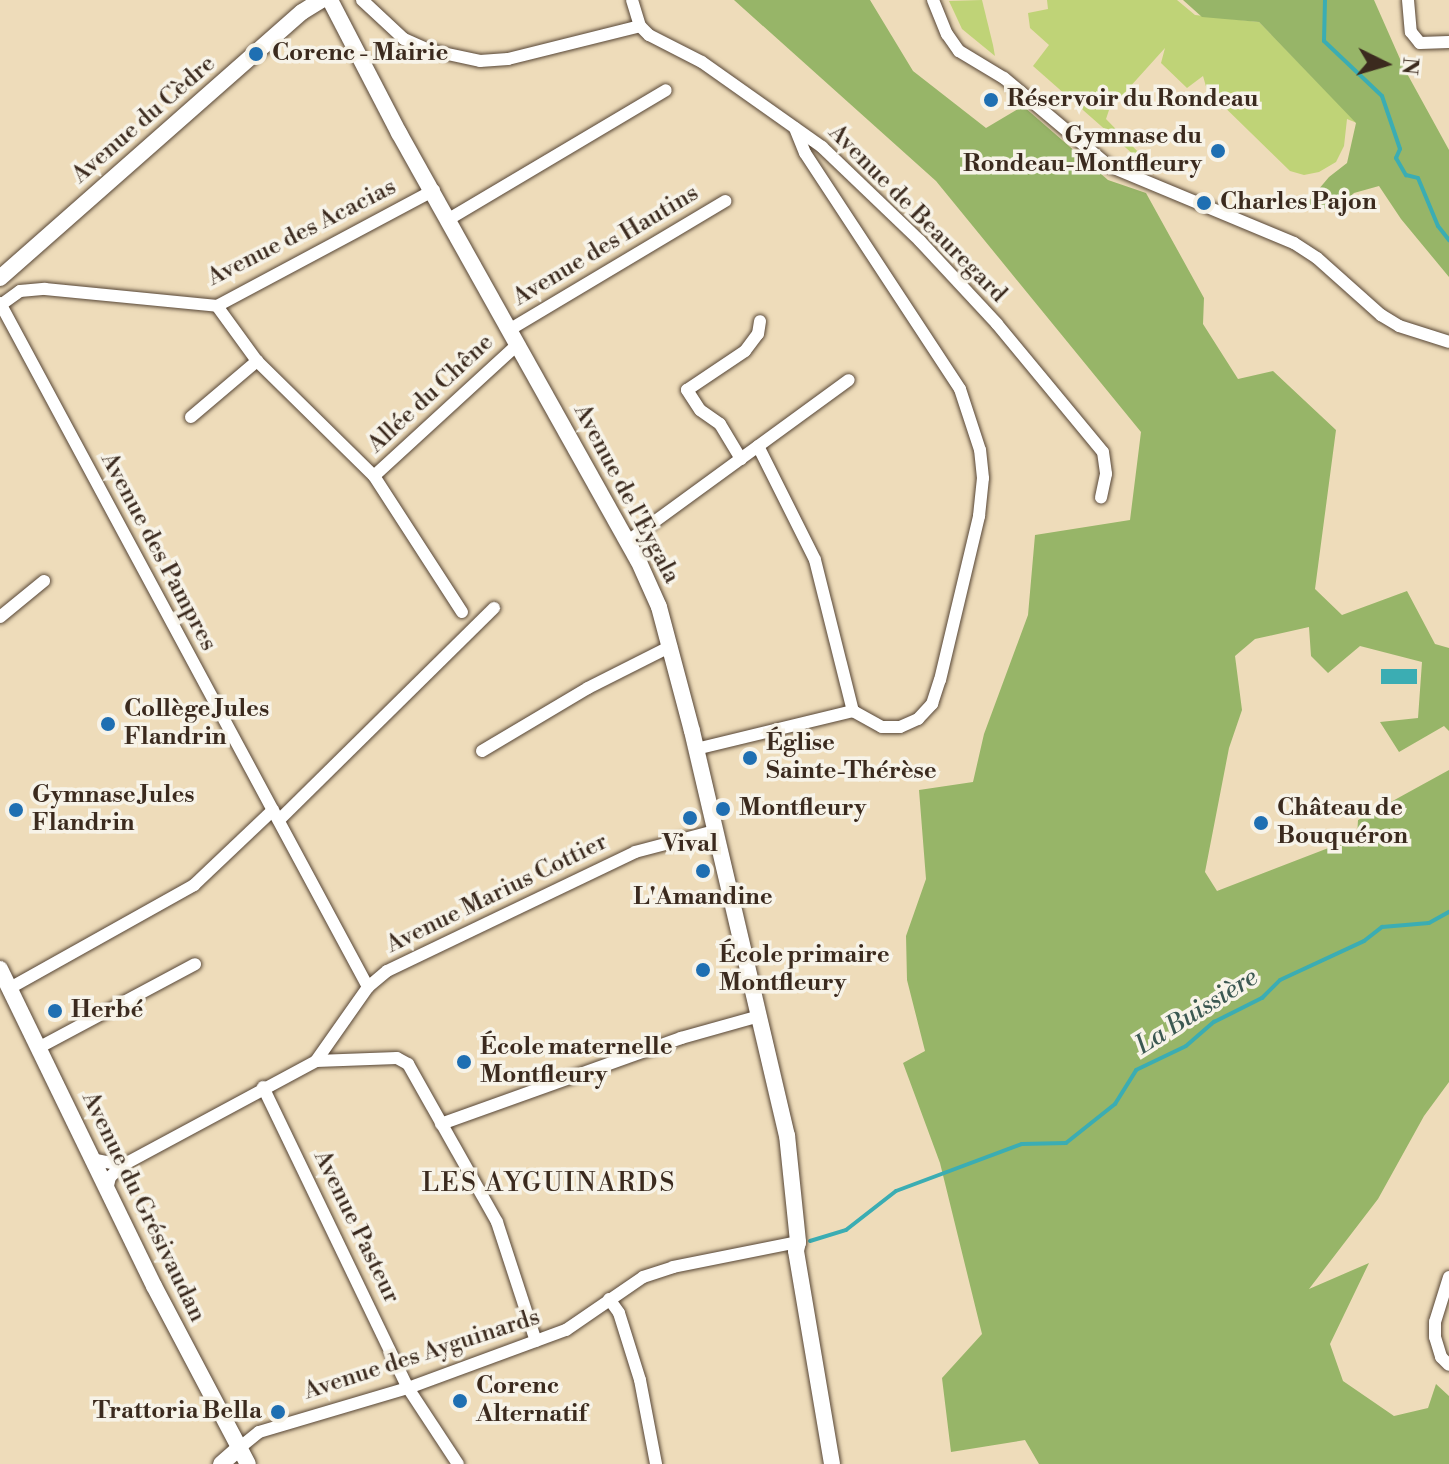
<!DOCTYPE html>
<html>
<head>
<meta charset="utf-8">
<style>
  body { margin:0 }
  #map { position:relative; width:1449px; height:1464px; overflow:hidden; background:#eedcba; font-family:"Libre Bodoni",serif }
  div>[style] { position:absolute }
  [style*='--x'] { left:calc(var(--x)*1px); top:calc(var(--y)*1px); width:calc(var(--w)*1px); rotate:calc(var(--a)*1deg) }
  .green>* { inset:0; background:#bfd377 }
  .forest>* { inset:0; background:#97b568 }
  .water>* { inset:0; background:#3badb3; transform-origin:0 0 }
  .stream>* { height:4px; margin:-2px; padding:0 2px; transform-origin:2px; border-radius:2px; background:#3badb3 }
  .roads { filter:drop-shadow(0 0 2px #564535) drop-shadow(0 0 2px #564535) }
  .minor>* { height:12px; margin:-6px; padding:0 6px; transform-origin:6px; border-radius:6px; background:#fff }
  .tertiary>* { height:16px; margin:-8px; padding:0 8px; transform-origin:8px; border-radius:8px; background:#fff }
  .dots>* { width:22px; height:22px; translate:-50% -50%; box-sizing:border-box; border:4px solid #f7f3e8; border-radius:50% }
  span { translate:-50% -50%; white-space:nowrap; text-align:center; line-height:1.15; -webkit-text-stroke:7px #f7f3e8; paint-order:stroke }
  .poi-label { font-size:24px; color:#3b2a1e; font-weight:700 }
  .left { translate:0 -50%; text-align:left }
  .right { translate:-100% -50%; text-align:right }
  .street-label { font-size:24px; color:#3b2a1e }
  .water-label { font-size:26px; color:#3b5852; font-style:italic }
  .neighbourhood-label { font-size:26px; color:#3b2a1e; letter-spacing:2px }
  .north { position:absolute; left:1345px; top:24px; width:80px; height:80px; -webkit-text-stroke:6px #f7f3e8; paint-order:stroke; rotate:95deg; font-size:22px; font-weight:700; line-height:32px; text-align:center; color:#3b2a1e }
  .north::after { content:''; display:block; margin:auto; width:28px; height:36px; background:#3b2a1e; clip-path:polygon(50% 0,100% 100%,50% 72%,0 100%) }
</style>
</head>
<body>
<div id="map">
  <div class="green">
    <i style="clip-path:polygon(982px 0,993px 45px,995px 56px,962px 29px,949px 1px)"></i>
    <i style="clip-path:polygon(1047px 0,1177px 0,1195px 15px,1259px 22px,1357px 123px,1347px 119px,1344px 146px,1336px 162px,1319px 172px,1304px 175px,1290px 171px,1207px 90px,1203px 76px,1187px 88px,1161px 63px,1165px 48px,1109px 110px,1106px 119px,1142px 156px,1134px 155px,1033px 66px,1049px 45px,1030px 28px,1028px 13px,1048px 9px)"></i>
  </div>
  <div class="forest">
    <i style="clip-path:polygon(734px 0,870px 0,913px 71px,986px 128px,1023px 106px,1108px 180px,1146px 193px,1204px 298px,1203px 324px,1238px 379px,1273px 371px,1336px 430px,1315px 589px,1342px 615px,1407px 591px,1435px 644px,1449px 648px,1449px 731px,1444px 726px,1399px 752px,1380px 722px,1418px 718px,1422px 662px,1360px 646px,1328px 673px,1311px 656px,1309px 627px,1255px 639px,1235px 656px,1242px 710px,1229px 748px,1205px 872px,1217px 891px,1357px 837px,1358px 820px,1449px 770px,1449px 1082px,1424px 1116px,1378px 1199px,1309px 1289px,1369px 1263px,1330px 1344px,1343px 1381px,1394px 1416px,1428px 1408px,1436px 1384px,1449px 1396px,1449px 1464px,1039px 1464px,1025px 1440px,951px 1452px,942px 1378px,982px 1334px,940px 1163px,903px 1063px,925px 1051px,907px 980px,906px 936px,926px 879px,919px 790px,973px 782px,984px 734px,1028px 615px,1035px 535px,1130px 520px,1141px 432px,936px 181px)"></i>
    <i style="clip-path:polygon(1183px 0,1374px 0,1404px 68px,1449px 150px,1449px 277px,1401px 219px,1379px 186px,1354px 193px,1338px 208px,1302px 209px,1329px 177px,1347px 163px,1356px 123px,1259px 22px,1202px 17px)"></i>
  </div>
  <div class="water">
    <i style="left:1381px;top:669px;width:36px;height:15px"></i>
  </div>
  <div class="stream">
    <i style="--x:1325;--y:0;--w:41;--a:91.4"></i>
    <i style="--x:1324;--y:41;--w:80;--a:43.5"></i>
    <i style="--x:1382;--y:96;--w:56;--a:71.2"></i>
    <i style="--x:1400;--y:149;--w:10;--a:114"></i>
    <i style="--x:1396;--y:158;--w:20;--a:60"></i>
    <i style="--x:1406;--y:175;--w:12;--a:14"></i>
    <i style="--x:1418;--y:178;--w:52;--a:67.4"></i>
    <i style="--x:1438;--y:226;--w:18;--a:52"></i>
    <i style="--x:810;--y:1241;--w:38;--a:-17"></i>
    <i style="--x:846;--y:1230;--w:63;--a:-38"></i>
    <i style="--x:896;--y:1191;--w:134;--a:-20.5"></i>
    <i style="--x:1022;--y:1144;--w:44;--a:-1.3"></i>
    <i style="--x:1066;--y:1143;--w:63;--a:-38.5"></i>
    <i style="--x:1115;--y:1104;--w:40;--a:-58"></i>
    <i style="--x:1136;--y:1070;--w:55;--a:-25.6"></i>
    <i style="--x:1186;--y:1046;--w:37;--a:-41"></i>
    <i style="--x:1214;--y:1022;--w:54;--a:-26.6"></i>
    <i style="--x:1262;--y:998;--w:25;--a:-45"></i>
    <i style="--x:1280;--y:980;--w:93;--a:-24.9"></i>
    <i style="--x:1364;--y:941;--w:23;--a:-38"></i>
    <i style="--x:1382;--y:927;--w:47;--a:-4.9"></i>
    <i style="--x:1429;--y:923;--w:23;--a:-29"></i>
  </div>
  <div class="roads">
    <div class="minor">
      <i style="--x:362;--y:0;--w:57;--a:42.9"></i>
      <i style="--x:404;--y:39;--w:27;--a:24"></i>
      <i style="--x:429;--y:50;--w:52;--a:12.2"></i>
      <i style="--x:480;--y:61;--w:28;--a:-4"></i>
      <i style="--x:508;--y:59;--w:136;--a:-14"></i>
      <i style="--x:632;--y:0;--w:27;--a:73"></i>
      <i style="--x:640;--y:26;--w:13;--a:45"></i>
      <i style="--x:649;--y:35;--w:59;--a:27"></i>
      <i style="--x:702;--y:62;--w:147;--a:35.3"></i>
      <i style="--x:822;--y:147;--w:136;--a:43.8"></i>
      <i style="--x:920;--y:241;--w:113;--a:47.1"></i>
      <i style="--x:997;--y:324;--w:166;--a:50.4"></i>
      <i style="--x:1103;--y:452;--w:22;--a:82"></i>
      <i style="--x:1106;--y:474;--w:24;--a:102"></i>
      <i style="--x:933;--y:0;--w:37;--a:68"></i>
      <i style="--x:947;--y:34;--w:21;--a:55"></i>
      <i style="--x:959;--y:51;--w:52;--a:31"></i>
      <i style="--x:1004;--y:78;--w:137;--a:40"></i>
      <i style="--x:1109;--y:166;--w:200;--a:22.6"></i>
      <i style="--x:1294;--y:243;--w:27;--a:33"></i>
      <i style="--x:1317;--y:258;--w:86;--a:41.7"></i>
      <i style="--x:1381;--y:315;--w:21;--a:31"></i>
      <i style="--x:1399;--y:326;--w:52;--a:17.7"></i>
      <i style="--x:1408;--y:0;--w:32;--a:85"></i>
      <i style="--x:1411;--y:32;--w:14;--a:51"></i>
      <i style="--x:1420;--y:43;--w:29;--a:-2"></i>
      <i style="--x:449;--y:219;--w:252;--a:-30.7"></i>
      <i style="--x:0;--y:303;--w:777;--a:61.72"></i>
      <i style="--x:2;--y:304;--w:22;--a:-36"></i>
      <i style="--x:20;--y:291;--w:25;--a:-5"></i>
      <i style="--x:45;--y:289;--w:173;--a:5.6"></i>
      <i style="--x:217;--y:306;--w:246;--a:-28.1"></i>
      <i style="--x:217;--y:306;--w:68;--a:54"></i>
      <i style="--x:257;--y:361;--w:164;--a:44.5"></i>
      <i style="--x:374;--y:476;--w:162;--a:57.1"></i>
      <i style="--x:509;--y:330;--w:252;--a:-30.8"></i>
      <i style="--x:191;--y:417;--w:87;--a:-40.3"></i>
      <i style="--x:758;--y:446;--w:127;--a:63.4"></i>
      <i style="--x:815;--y:560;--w:156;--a:75.9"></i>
      <i style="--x:741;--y:459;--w:41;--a:-121"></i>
      <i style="--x:720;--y:424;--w:24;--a:-145"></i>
      <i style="--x:700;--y:410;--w:24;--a:-123"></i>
      <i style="--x:687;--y:390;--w:70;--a:-33.9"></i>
      <i style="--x:745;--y:351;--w:21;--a:-53"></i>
      <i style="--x:758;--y:334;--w:13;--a:-81"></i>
      <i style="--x:374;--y:476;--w:195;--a:-42.5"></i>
      <i style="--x:628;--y:541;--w:273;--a:-36.1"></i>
      <i style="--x:0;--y:617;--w:57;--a:-39.3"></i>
      <i style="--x:696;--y:749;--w:162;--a:-13.6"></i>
      <i style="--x:853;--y:711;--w:33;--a:29"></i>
      <i style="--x:882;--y:727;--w:18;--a:0"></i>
      <i style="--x:900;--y:727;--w:20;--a:-24"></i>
      <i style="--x:918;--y:719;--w:21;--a:-47"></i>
      <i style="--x:932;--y:704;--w:25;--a:-72"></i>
      <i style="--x:940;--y:680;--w:169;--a:-76.6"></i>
      <i style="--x:979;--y:516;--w:38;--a:-84"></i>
      <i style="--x:983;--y:478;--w:28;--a:-96"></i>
      <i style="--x:980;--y:450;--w:64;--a:-108.2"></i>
      <i style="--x:960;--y:389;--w:282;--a:-123.3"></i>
      <i style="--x:805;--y:153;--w:27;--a:-112"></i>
      <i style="--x:482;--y:751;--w:123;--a:-30.7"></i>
      <i style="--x:588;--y:688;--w:93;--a:-26.8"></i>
      <i style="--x:279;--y:820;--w:302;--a:-44.6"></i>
      <i style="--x:10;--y:988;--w:211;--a:-29.2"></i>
      <i style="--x:194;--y:885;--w:109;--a:-43.5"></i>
      <i style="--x:38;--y:1048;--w:178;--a:-28.1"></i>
      <i style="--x:316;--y:1061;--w:81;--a:-2.1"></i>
      <i style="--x:397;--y:1058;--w:13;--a:29"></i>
      <i style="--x:408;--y:1064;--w:181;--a:60.6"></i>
      <i style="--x:497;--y:1222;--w:125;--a:71.9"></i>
      <i style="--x:263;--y:1087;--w:334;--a:64.3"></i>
      <i style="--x:408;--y:1388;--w:91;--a:56.7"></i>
      <i style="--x:441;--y:1124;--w:255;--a:-19.7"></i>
      <i style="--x:681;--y:1038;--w:82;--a:-15.6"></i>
      <i style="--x:91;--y:1159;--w:33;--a:11"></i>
      <i style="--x:107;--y:1190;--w:13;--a:-77"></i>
      <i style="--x:110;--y:1177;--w:18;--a:-43"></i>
      <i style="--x:123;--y:1165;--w:219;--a:-28.3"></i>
      <i style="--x:316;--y:1061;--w:90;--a:-54.9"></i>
      <i style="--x:368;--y:987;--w:25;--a:-40"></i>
      <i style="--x:387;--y:971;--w:275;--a:-25.6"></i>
      <i style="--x:635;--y:852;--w:83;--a:-14.7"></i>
      <i style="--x:1449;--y:1277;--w:47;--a:107.3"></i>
      <i style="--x:1435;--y:1322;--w:15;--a:90"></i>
      <i style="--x:1435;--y:1337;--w:21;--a:73"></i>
      <i style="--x:1441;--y:1357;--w:11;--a:45"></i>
      <i style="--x:609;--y:1299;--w:17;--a:54"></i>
      <i style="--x:619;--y:1313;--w:70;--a:72.6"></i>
      <i style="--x:640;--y:1380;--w:86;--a:79.2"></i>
      <i style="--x:238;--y:1449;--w:27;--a:-39"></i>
      <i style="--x:259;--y:1432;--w:155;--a:-16.5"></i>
      <i style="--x:408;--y:1388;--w:168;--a:-20.2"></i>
      <i style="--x:566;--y:1330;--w:93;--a:-34.5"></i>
      <i style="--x:643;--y:1277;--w:32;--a:-18"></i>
      <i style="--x:673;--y:1267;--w:127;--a:-11.3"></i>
    </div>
    <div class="tertiary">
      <i style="--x:330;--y:0;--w:150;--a:62.6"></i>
      <i style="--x:399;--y:133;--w:489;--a:60.8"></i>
      <i style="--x:638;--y:560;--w:51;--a:65.9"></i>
      <i style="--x:659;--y:607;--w:128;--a:75.1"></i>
      <i style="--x:692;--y:731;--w:415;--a:76.8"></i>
      <i style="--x:787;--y:1135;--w:108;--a:84.1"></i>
      <i style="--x:798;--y:1242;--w:9;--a:103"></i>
      <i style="--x:796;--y:1251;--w:216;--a:80.4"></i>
      <i style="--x:0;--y:278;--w:402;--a:-41.4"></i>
      <i style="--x:302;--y:12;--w:22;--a:-32"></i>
      <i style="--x:0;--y:969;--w:352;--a:64.1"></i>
      <i style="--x:154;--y:1286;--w:201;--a:62.2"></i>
      <i style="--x:221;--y:1464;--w:23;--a:-41"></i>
    </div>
  </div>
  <div class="dots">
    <i style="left:256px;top:54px;background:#1f6fb2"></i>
    <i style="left:991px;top:100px;background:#1f6fb2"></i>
    <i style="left:1218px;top:151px;background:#1f6fb2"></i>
    <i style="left:1204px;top:203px;background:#1f6fb2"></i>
    <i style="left:108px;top:724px;background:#1f6fb2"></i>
    <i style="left:750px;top:758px;background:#1f6fb2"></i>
    <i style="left:723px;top:809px;background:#1f6fb2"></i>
    <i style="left:16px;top:810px;background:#1f6fb2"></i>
    <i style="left:690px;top:818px;background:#1f6fb2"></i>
    <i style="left:1261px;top:823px;background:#1f6fb2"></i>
    <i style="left:703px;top:871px;background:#1f6fb2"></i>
    <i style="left:703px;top:970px;background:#1f6fb2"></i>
    <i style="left:55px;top:1011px;background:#1f6fb2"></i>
    <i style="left:464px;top:1062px;background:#1f6fb2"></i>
    <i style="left:460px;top:1401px;background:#1f6fb2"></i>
    <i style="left:278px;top:1412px;background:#1f6fb2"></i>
  </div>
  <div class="poi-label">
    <span class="left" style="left:272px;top:54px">Corenc - Mairie</span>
    <span class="left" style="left:1007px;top:100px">Réservoir du Rondeau</span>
    <span class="right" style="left:1202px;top:151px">Gymnase du<br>Rondeau-Montfleury</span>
    <span class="left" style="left:1220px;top:203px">Charles Pajon</span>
    <span class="left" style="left:124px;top:724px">Collège Jules<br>Flandrin</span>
    <span class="left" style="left:766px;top:758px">Église<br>Sainte-Thérèse</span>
    <span class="left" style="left:32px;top:810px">Gymnase Jules<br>Flandrin</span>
    <span class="left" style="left:739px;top:809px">Montfleury</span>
    <span class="left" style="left:1277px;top:823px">Château de<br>Bouquéron</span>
    <span style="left:690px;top:845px">Vival</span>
    <span style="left:703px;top:898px">L'Amandine</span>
    <span class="left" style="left:719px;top:970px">École primaire<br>Montfleury</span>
    <span class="left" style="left:71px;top:1011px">Herbé</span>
    <span class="left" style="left:480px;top:1062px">École maternelle<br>Montfleury</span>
    <span class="left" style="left:476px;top:1401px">Corenc<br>Alternatif</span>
    <span class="right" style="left:262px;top:1412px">Trattoria Bella</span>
  </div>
  <div class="street-label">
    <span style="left:144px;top:120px;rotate:-41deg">Avenue du Cèdre</span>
    <span style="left:917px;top:214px;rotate:45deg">Avenue de Beauregard</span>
    <span style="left:302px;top:233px;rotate:-27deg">Avenue des Acacias</span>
    <span style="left:606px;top:246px;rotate:-31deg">Avenue des Hautins</span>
    <span style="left:431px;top:394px;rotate:-43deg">Allée du Chêne</span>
    <span style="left:626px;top:494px;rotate:62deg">Avenue de l'Eygala</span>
    <span style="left:158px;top:552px;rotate:62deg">Avenue des Pampres</span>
    <span style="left:497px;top:894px;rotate:-26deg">Avenue Marius Cottier</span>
    <span style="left:143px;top:1207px;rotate:64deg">Avenue du Grésivaudan</span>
    <span style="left:356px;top:1227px;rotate:64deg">Avenue Pasteur</span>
    <span style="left:422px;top:1355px;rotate:-18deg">Avenue des Ayguinards</span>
  </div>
  <div class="water-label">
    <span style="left:1197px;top:1012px;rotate:-32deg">La Buissière</span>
  </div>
  <div class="neighbourhood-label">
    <span style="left:549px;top:1184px">LES AYGUINARDS</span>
  </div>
  <div class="north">N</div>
</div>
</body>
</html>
